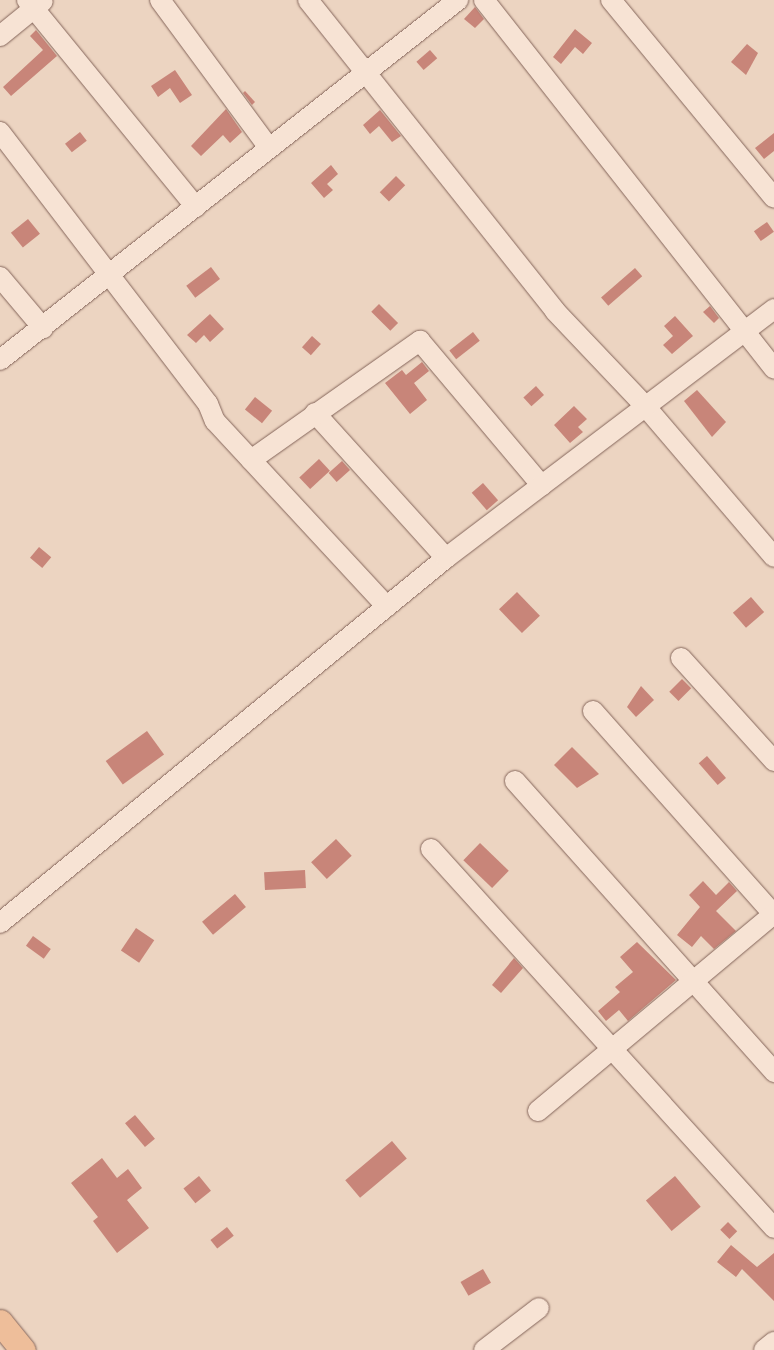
<!DOCTYPE html>
<html>
<head>
<meta charset="utf-8">
<style>
  body { margin:0 }
  #map { position:relative; width:774px; height:1350px; overflow:hidden; background:#ecd4c1; font-family:Literata,serif }
  div>[style] { position:absolute }
  [style*='--x'] { left:calc(var(--x)*1px); top:calc(var(--y)*1px); width:calc(var(--w)*1px); rotate:calc(var(--a)*1deg) }
  .building>* { inset:0; background:#c88579; transform-origin:0 0 }
  .roads { filter:drop-shadow(0 0 1px #84655a) drop-shadow(0 0 1px #84655a) }
  .minor>* { height:20px; margin:-10px; padding:0 10px; transform-origin:10px; border-radius:10px; background:#f7e3d4 }
  .major>* { height:25px; margin:-12.5px; padding:0 12.5px; transform-origin:12.5px; border-radius:12.5px; background:#eebe9a }
  span { translate:-50% -50%; white-space:nowrap; text-align:center; line-height:1.15; -webkit-text-stroke:4.5px #f3e0d0; paint-order:stroke }
</style>
</head>
<body>
<div id="map">
  <div class="building">
    <i style="clip-path:polygon(475px 7px,484px 19px,475px 28px,464px 19px)"></i>
    <i style="clip-path:polygon(575px 29px,592px 43px,583px 54px,575px 47px,561px 64px,553px 57px)"></i>
    <i style="clip-path:polygon(36px 30px,57px 56px,11px 96px,3px 87px,43px 50px,30px 36px)"></i>
    <i style="clip-path:polygon(747px 44px,758px 53px,746px 75px,731px 62px)"></i>
    <i style="left:430px;top:50px;width:11px;height:18px;rotate:49deg"></i>
    <i style="clip-path:polygon(175px 70px,192px 95px,180px 103px,170px 88px,158px 97px,151px 86px)"></i>
    <i style="clip-path:polygon(245px 91px,255px 102px,252px 105px,243px 93px)"></i>
    <i style="clip-path:polygon(226px 109px,242px 132px,230px 143px,223px 135px,201px 156px,191px 146px)"></i>
    <i style="clip-path:polygon(380px 110px,401px 136px,392px 142px,379px 126px,370px 134px,363px 125px)"></i>
    <i style="left:80px;top:132px;width:11px;height:19px;rotate:52deg"></i>
    <i style="clip-path:polygon(774px 133px,774px 151px,764px 159px,755px 148px)"></i>
    <i style="clip-path:polygon(331px 165px,338px 174px,327px 184px,333px 190px,324px 198px,311px 183px)"></i>
    <i style="left:396px;top:176px;width:13px;height:23px;rotate:45deg"></i>
    <i style="left:28px;top:219px;width:19px;height:22px;rotate:51deg"></i>
    <i style="left:767px;top:222px;width:12px;height:16px;rotate:55deg"></i>
    <i style="left:211px;top:267px;width:15px;height:31px;rotate:53deg"></i>
    <i style="left:635px;top:268px;width:11px;height:45px;rotate:49deg"></i>
    <i style="left:379px;top:304px;width:27px;height:11px;rotate:45deg"></i>
    <i style="clip-path:polygon(710px 306px,719px 318px,714px 323px,703px 312px)"></i>
    <i style="clip-path:polygon(210px 314px,224px 329px,210px 342px,204px 335px,196px 343px,187px 335px)"></i>
    <i style="clip-path:polygon(675px 316px,693px 336px,672px 354px,663px 345px,673px 336px,664px 326px)"></i>
    <i style="left:473px;top:332px;width:11px;height:30px;rotate:52deg"></i>
    <i style="left:312px;top:336px;width:12px;height:15px;rotate:42deg"></i>
    <i style="clip-path:polygon(422px 362px,429px 371px,414px 383px,427px 400px,410px 414px,385px 383px,402px 370px,406px 375px)"></i>
    <i style="left:536px;top:386px;width:12px;height:17px;rotate:48deg"></i>
    <i style="clip-path:polygon(697px 390px,726px 422px,712px 437px,684px 401px)"></i>
    <i style="left:255px;top:397px;width:22px;height:16px;rotate:39deg"></i>
    <i style="clip-path:polygon(574px 406px,587px 419px,578px 427px,583px 432px,570px 443px,554px 425px)"></i>
    <i style="left:319px;top:459px;width:16px;height:27px;rotate:47deg"></i>
    <i style="left:342px;top:461px;width:12px;height:18px;rotate:48deg"></i>
    <i style="left:483px;top:483px;width:23px;height:15px;rotate:49deg"></i>
    <i style="left:39px;top:547px;width:16px;height:14px;rotate:40deg"></i>
    <i style="left:517px;top:592px;width:33px;height:25px;rotate:46deg"></i>
    <i style="left:751px;top:597px;width:20px;height:24px;rotate:49deg"></i>
    <i style="left:682px;top:679px;width:13px;height:18px;rotate:45deg"></i>
    <i style="clip-path:polygon(641px 686px,654px 700px,636px 717px,627px 707px)"></i>
    <i style="left:147px;top:731px;width:29px;height:51px;rotate:54deg"></i>
    <i style="clip-path:polygon(572px 747px,599px 774px,577px 788px,554px 765px)"></i>
    <i style="left:707px;top:756px;width:29px;height:11px;rotate:49deg"></i>
    <i style="left:336px;top:839px;width:23px;height:34px;rotate:47deg"></i>
    <i style="left:480px;top:843px;width:40px;height:24px;rotate:44deg"></i>
    <i style="left:305px;top:870px;width:18px;height:41px;rotate:87deg"></i>
    <i style="clip-path:polygon(703px 881px,716px 895px,729px 882px,737px 891px,716px 911px,736px 931px,714px 949px,701px 936px,692px 947px,677px 935px,700px 907px,689px 895px)"></i>
    <i style="left:235px;top:894px;width:17px;height:43px;rotate:50deg"></i>
    <i style="left:136px;top:928px;width:22px;height:27px;rotate:34deg"></i>
    <i style="left:33px;top:936px;width:22px;height:12px;rotate:36deg"></i>
    <i style="clip-path:polygon(637px 942px,676px 980px,628px 1021px,619px 1010px,606px 1021px,598px 1011px,620px 992px,615px 987px,633px 972px,620px 957px)"></i>
    <i style="clip-path:polygon(514px 958px,523px 968px,501px 993px,492px 985px)"></i>
    <i style="left:135px;top:1115px;width:31px;height:13px;rotate:50deg"></i>
    <i style="left:392px;top:1141px;width:23px;height:61px;rotate:50deg"></i>
    <i style="clip-path:polygon(102px 1158px,117px 1178px,128px 1169px,142px 1188px,127px 1200px,149px 1228px,117px 1253px,93px 1221px,98px 1217px,71px 1183px)"></i>
    <i style="left:199px;top:1176px;width:19px;height:20px;rotate:51deg"></i>
    <i style="left:675px;top:1176px;width:40px;height:38px;rotate:50deg"></i>
    <i style="left:728px;top:1222px;width:13px;height:11px;rotate:45deg"></i>
    <i style="left:227px;top:1227px;width:11px;height:21px;rotate:52deg"></i>
    <i style="clip-path:polygon(731px 1245px,757px 1267px,774px 1253px,774px 1301px,742px 1269px,736px 1277px,717px 1262px)"></i>
    <i style="left:483px;top:1269px;width:16px;height:26px;rotate:60deg"></i>
  </div>
  <div class="roads">
    <div class="minor">
      <i style="--x:27;--y:0;--w:267;--a:50.8"></i>
      <i style="--x:160;--y:0;--w:184;--a:53.6"></i>
      <i style="--x:308;--y:0;--w:397;--a:51.5"></i>
      <i style="--x:555;--y:311;--w:132;--a:46.5"></i>
      <i style="--x:646;--y:407;--w:197;--a:49.5"></i>
      <i style="--x:484;--y:0;--w:469;--a:51.8"></i>
      <i style="--x:611;--y:0;--w:256;--a:50.5"></i>
      <i style="--x:0;--y:36;--w:55;--a:-39.1"></i>
      <i style="--x:0;--y:132;--w:342;--a:52.6"></i>
      <i style="--x:208;--y:404;--w:18;--a:68"></i>
      <i style="--x:215;--y:421;--w:253;--a:47.2"></i>
      <i style="--x:0;--y:277;--w:67;--a:49.9"></i>
      <i style="--x:0;--y:360;--w:583;--a:-38.17"></i>
      <i style="--x:315;--y:413;--w:195;--a:47.9"></i>
      <i style="--x:251;--y:460;--w:207;--a:-35.2"></i>
      <i style="--x:420;--y:341;--w:189;--a:49.9"></i>
      <i style="--x:681;--y:658;--w:139;--a:47.9"></i>
      <i style="--x:593;--y:711;--w:273;--a:48.4"></i>
      <i style="--x:515;--y:781;--w:390;--a:48.3"></i>
      <i style="--x:431;--y:849;--w:511;--a:47.85"></i>
      <i style="--x:0;--y:923;--w:576;--a:-39.3"></i>
      <i style="--x:446;--y:558;--w:412;--a:-37.2"></i>
      <i style="--x:538;--y:1111;--w:307;--a:-39.9"></i>
      <i style="--x:484;--y:1350;--w:69;--a:-37.4"></i>
      <i style="--x:764;--y:1350;--w:13;--a:-39"></i>
    </div>
    <div class="major">
      <i style="--x:0;--y:1322;--w:36;--a:51"></i>
    </div>
  </div>
</div>
</body>
</html>
